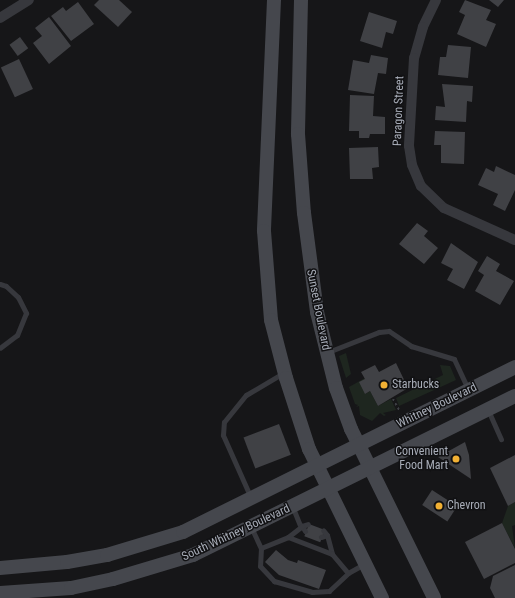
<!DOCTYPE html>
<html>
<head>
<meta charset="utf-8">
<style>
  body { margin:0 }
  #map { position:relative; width:515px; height:598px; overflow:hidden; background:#161618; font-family:"Roboto Condensed",sans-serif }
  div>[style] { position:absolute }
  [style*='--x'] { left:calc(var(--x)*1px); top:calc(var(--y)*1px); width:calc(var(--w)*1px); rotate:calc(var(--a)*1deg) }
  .green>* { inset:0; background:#1e261f }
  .building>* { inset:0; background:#404145; transform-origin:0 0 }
  .path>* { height:2px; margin-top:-1px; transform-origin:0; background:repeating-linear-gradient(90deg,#3d3f44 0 2px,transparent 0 5px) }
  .lane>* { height:5px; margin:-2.5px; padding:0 2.5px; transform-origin:2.5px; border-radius:2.5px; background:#37383d }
  .street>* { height:10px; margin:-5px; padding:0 5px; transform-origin:5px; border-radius:5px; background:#37383d }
  .secondary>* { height:14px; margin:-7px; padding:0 7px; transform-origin:7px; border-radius:7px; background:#45474d }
  .dots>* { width:11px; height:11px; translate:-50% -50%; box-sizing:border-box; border:2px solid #111113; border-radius:50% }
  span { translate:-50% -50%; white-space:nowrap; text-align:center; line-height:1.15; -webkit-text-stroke:3px #111113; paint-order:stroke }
  .street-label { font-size:12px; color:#a8adb8 }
  .poi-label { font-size:12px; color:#a8adb8 }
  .left { translate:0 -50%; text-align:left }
  .right { translate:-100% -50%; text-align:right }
</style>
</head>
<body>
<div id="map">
  <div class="green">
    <i style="clip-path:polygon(346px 353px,351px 374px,346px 378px,339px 356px)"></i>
    <i style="clip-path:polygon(440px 365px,450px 366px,456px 380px,399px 406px,396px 398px,443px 375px)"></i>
    <i style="clip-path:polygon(365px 378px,365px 394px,370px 391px,378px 406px,391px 399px,396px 410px,383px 413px,386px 415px,384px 416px,380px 413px,372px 421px,360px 415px,359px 406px,356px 407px,358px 405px,355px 404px,349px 387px)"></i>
    <i style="clip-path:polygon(515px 502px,515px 525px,512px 526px,515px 548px,502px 523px,508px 506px)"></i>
  </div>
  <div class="building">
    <i style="clip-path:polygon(99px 0,119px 0,132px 12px,118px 27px,94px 5px)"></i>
    <i style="clip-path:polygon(465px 0,491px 10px,486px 20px,496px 24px,486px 47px,457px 34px,465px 15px,459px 12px)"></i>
    <i style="clip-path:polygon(489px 0,504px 0,498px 7px)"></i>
    <i style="clip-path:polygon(78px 2px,94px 24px,71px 41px,51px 16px,63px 7px,66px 11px)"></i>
    <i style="clip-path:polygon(369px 12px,397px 21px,393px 34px,386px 32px,382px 48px,360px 41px)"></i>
    <i style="clip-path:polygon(49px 17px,71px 46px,49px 64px,33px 43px,42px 36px,35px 28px)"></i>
    <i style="left:20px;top:37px;width:14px;height:13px;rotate:54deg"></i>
    <i style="clip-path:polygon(448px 45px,471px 47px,468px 78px,438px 75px,440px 57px,446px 57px)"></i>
    <i style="clip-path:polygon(371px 55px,388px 58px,386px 74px,378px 73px,374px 94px,348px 90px,353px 60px,369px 63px)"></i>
    <i style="left:19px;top:59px;width:33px;height:20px;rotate:65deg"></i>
    <i style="clip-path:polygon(442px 84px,473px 86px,472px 102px,467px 101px,466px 122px,435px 120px,436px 106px,445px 107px)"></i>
    <i style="clip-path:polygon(350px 95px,374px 96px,373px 116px,385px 117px,385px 134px,370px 134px,369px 138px,359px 138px,359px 131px,349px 131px)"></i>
    <i style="clip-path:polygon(435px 131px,465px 132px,464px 164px,441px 163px,441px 145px,434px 145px)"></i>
    <i style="clip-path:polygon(378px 147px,379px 167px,372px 168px,373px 179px,350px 179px,349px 148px)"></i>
    <i style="clip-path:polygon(496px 166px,515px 175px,515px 190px,505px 211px,493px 205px,498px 194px,478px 185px,486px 168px,494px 172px)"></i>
    <i style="clip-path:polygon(417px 223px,428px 231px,424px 236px,438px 248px,424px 264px,399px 244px)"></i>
    <i style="clip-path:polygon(451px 243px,478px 262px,464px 289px,447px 280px,453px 269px,441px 263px)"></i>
    <i style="clip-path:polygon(487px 256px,500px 264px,496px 271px,514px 281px,500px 305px,475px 291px,484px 275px,478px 271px)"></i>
    <i style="clip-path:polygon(396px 363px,408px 388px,378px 406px,370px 391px,365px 394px,359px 382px,365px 379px,361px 372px,375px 365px,379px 372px)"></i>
    <i style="left:279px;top:424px;width:33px;height:38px;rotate:69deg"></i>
    <i style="clip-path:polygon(465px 442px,469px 455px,471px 479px,438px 457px)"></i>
    <i style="clip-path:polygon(515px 455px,515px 502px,508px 506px,490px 468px)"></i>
    <i style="left:432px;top:490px;width:30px;height:18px;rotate:33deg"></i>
    <i style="clip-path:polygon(502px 523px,515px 549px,515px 563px,484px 579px,465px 542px)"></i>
    <i style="left:309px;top:524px;width:17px;height:13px;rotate:21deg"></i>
    <i style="clip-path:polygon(276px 550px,288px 560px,297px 563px,298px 560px,326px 570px,319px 589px,279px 575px,265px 562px)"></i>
    <i style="clip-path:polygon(515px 565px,515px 598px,495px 598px,490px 588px,493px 576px)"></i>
  </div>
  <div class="path">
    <i style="--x:393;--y:399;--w:13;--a:61"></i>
  </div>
  <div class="lane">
    <i style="--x:0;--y:284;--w:6;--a:18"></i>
    <i style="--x:6;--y:286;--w:16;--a:43"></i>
    <i style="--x:18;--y:297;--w:18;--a:63"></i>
    <i style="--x:26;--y:313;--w:24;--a:112"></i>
    <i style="--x:17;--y:335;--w:21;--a:143"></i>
    <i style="--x:328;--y:352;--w:55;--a:-21.4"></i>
    <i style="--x:379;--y:332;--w:10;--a:-6"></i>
    <i style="--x:389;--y:331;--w:27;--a:34"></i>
    <i style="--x:411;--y:346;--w:45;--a:16.8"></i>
    <i style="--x:454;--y:359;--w:33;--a:65"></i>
    <i style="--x:488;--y:410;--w:32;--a:66"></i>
    <i style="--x:251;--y:498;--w:69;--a:-114"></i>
    <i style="--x:223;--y:435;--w:13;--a:-86"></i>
    <i style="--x:224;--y:422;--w:35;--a:-51"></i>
    <i style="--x:246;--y:395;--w:43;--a:-30.7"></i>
    <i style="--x:293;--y:508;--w:18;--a:68"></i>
    <i style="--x:251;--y:527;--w:23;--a:65"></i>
    <i style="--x:261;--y:548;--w:18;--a:93"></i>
    <i style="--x:260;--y:566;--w:21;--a:47"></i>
    <i style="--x:274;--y:581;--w:40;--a:16"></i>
    <i style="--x:312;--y:592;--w:17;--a:-3"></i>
    <i style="--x:329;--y:591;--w:26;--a:-43"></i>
    <i style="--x:348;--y:573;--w:18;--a:-29"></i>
    <i style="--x:305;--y:531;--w:6;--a:-121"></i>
    <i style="--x:302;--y:526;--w:6;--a:-18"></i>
    <i style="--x:327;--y:535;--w:20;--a:75"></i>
    <i style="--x:288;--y:537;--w:18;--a:-38"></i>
    <i style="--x:321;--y:537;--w:6;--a:-18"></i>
    <i style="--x:327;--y:535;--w:6;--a:-129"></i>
    <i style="--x:261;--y:548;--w:29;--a:-22"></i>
    <i style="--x:288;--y:537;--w:47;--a:21.1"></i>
    <i style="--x:332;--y:554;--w:25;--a:50"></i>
  </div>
  <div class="street">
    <i style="--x:436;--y:0;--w:30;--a:116"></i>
    <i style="--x:423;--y:27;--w:32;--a:106"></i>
    <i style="--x:414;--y:58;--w:88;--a:93.3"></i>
    <i style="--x:409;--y:146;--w:19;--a:81"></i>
    <i style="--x:412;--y:165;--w:23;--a:67"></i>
    <i style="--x:421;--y:186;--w:32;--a:44"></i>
    <i style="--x:444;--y:208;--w:78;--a:24.3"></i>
    <i style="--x:0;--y:18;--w:34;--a:-32"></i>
  </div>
  <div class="secondary">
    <i style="--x:274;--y:0;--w:231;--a:92.5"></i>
    <i style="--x:264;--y:231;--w:89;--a:85.5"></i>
    <i style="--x:271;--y:320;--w:60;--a:75.5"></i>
    <i style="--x:286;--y:378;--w:75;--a:72.1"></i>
    <i style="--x:309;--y:449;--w:166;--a:63.9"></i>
    <i style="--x:301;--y:0;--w:134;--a:91.3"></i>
    <i style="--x:298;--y:134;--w:79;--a:85.7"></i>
    <i style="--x:304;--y:213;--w:100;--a:82.5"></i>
    <i style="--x:317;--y:312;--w:78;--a:76"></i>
    <i style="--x:336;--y:388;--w:44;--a:69.9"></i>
    <i style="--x:351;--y:429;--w:188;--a:63.8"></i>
    <i style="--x:0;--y:568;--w:67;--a:-5.1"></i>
    <i style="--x:67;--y:562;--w:41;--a:-9.9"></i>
    <i style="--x:107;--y:555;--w:79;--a:-16.8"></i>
    <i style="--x:183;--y:532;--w:371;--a:-26.4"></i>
    <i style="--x:0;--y:593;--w:71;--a:-4"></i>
    <i style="--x:71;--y:588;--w:43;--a:-12.1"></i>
    <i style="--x:113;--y:579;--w:84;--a:-16.7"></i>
    <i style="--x:193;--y:555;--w:359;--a:-26.3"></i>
  </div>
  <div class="dots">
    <i style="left:384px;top:385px;background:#f2b134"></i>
    <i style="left:456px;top:459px;background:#f2b134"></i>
    <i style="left:439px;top:506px;background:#f2b134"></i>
  </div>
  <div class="street-label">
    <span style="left:399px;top:111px;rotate:-88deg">Paragon Street</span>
    <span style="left:318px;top:310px;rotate:79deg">Sunset Boulevard</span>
    <span style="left:437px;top:406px;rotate:-26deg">Whitney Boulevard</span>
    <span style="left:236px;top:533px;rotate:-25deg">South Whitney Boulevard</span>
  </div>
  <div class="poi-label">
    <span class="left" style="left:392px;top:385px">Starbucks</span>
    <span class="right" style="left:448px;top:459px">Convenient<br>Food Mart</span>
    <span class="left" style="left:447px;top:506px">Chevron</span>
  </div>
</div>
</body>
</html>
